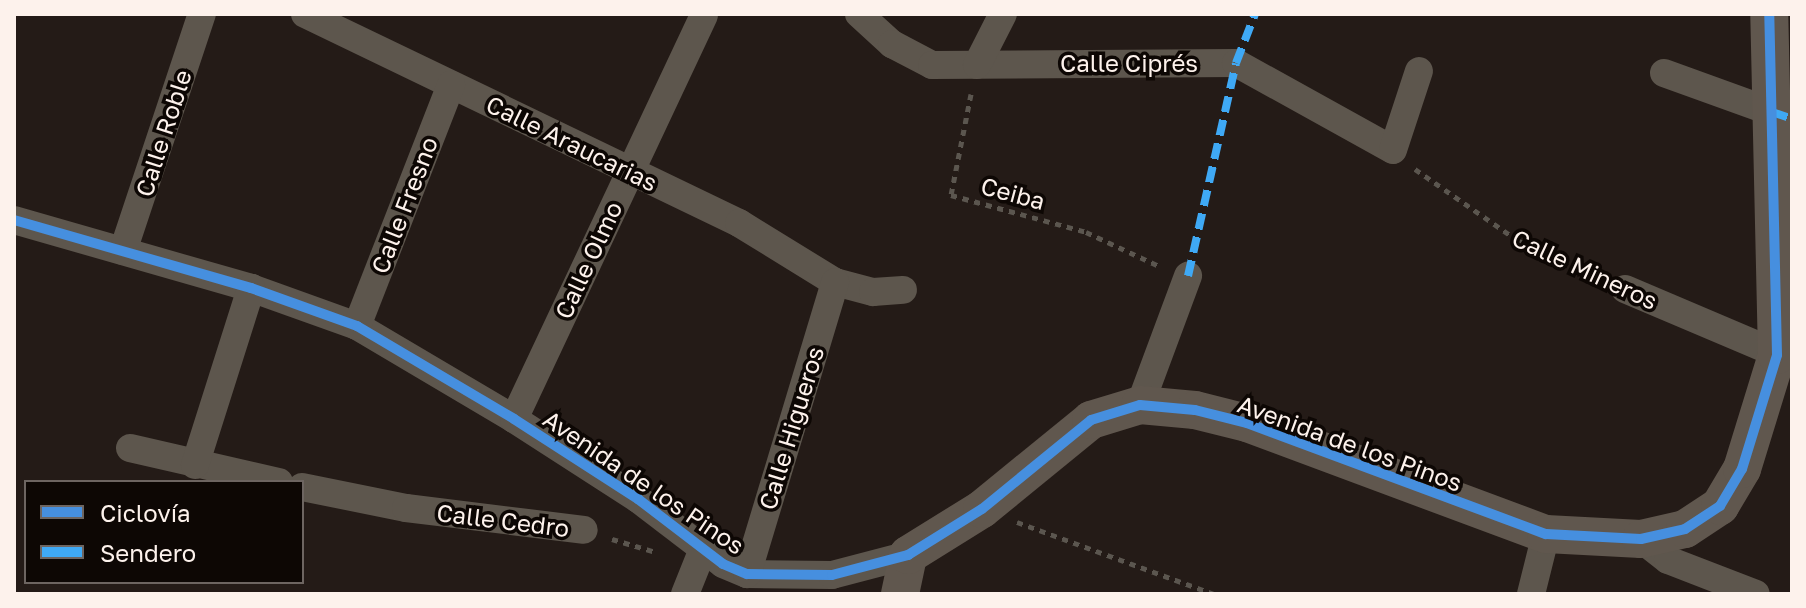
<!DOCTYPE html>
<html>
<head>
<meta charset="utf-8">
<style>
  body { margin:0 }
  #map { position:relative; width:1806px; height:608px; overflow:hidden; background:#241b17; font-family:"Golos Text",sans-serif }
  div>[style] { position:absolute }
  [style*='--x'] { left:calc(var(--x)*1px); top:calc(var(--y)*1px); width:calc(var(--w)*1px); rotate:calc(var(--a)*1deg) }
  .path>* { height:5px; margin-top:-2.5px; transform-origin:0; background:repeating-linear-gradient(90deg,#5b564f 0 6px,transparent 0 12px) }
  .street>* { height:28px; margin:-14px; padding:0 14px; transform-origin:14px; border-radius:14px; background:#5d564d }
  .secondary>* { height:38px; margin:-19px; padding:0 19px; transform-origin:19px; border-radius:19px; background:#60574e }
  .quiet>* { height:8px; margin-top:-4px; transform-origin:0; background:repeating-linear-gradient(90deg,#3fa9f5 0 16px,transparent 0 24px) }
  .cycleway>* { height:10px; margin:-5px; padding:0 5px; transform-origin:5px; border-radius:5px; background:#468fdf }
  span { translate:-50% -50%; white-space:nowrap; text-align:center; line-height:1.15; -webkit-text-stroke:7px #0d0704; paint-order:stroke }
  .street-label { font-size:24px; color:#fdf2ec }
  .frame { position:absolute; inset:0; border:16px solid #fdf2ec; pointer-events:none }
  .legend { position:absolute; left:24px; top:480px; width:280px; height:104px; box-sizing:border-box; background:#0d0704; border:2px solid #6d6561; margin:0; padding:10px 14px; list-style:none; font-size:24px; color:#fdf2ec }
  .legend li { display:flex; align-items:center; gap:16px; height:40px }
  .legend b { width:40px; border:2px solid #6d6561 }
</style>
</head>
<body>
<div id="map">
  <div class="path">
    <i style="--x:971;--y:94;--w:103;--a:101.2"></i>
    <i style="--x:951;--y:195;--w:140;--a:15.3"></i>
    <i style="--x:1086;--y:232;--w:83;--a:25"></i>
    <i style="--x:1415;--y:169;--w:124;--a:34.8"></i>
    <i style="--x:1517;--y:240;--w:94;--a:24.6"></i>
    <i style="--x:1017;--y:522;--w:210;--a:20.1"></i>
    <i style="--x:612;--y:539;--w:46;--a:16.5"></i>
  </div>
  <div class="street">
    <i style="--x:305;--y:14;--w:482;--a:25.7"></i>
    <i style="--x:739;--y:223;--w:113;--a:31.6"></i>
    <i style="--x:835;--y:282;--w:39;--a:15"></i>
    <i style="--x:873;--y:292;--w:30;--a:-4"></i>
    <i style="--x:859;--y:14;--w:45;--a:42.3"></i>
    <i style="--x:892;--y:44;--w:45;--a:27.7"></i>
    <i style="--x:932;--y:65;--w:304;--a:-0.4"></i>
    <i style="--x:1236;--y:63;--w:179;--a:29"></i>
    <i style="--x:1393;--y:150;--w:83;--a:-71.8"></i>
    <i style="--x:977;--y:65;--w:57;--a:-63"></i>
    <i style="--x:1664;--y:73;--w:136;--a:19.8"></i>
    <i style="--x:14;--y:220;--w:247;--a:16"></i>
    <i style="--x:251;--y:288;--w:113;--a:19.7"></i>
    <i style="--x:357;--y:326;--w:182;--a:30.6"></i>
    <i style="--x:514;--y:419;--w:148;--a:32.8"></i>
    <i style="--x:638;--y:499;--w:107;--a:37.4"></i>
    <i style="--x:723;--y:564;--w:26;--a:23"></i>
    <i style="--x:747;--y:574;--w:85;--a:0.7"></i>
    <i style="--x:832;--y:575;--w:79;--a:-14.7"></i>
    <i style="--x:123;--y:251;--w:250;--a:-71.6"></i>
    <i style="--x:1625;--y:289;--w:181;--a:23"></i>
    <i style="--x:357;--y:326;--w:259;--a:-68.7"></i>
    <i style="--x:1140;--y:405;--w:138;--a:-69.6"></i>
    <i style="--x:514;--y:419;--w:446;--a:-64.8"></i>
    <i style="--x:130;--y:448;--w:153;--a:12.9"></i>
    <i style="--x:195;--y:465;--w:186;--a:-72.4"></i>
    <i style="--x:302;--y:487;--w:106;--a:11.4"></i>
    <i style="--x:406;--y:508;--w:179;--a:7"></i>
    <i style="--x:1641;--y:539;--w:34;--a:38"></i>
    <i style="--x:1668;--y:560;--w:94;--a:21.1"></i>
    <i style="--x:747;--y:574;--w:305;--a:-73.2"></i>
    <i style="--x:685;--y:594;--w:48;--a:-68.2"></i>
    <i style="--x:1531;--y:594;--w:62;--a:-76"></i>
  </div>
  <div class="secondary">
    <i style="--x:900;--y:594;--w:40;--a:-78"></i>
    <i style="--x:908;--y:555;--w:87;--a:-31.9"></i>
    <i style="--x:982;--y:509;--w:141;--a:-39.2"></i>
    <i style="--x:1091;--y:420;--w:51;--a:-17"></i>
    <i style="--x:1140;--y:405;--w:55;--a:5.2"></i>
    <i style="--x:1195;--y:410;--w:54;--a:14"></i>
    <i style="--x:1247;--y:423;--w:319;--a:20.4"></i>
    <i style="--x:1546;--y:534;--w:95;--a:3"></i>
    <i style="--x:1641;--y:539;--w:45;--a:-12.8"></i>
    <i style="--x:1685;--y:529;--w:42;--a:-33.3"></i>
    <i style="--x:1720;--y:506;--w:43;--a:-59.3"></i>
    <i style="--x:1742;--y:469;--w:119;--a:-72.9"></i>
    <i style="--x:1777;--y:355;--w:341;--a:-91.3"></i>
  </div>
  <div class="quiet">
    <i style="--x:1772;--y:112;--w:21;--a:19"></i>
    <i style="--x:1188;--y:276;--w:218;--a:-77.3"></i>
    <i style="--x:1236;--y:63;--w:53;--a:-68.8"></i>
  </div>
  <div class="cycleway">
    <i style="--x:14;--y:220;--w:247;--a:16"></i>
    <i style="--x:251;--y:288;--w:113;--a:19.7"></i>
    <i style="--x:357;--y:326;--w:182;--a:30.6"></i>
    <i style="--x:514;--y:419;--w:148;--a:32.8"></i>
    <i style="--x:638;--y:499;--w:107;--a:37.4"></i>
    <i style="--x:723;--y:564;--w:26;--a:23"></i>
    <i style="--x:747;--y:574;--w:85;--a:0.7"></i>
    <i style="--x:832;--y:575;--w:79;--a:-14.7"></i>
    <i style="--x:908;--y:555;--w:87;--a:-31.9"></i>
    <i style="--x:982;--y:509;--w:141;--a:-39.2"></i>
    <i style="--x:1091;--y:420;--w:51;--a:-17"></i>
    <i style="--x:1140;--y:405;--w:55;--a:5.2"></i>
    <i style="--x:1195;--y:410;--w:54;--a:14"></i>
    <i style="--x:1247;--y:423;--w:319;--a:20.4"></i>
    <i style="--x:1546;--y:534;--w:95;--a:3"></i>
    <i style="--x:1641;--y:539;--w:45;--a:-12.8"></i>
    <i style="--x:1685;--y:529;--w:42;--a:-33.3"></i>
    <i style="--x:1720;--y:506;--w:43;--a:-59.3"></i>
    <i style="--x:1742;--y:469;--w:119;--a:-72.9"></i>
    <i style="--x:1777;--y:355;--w:341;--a:-91.3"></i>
  </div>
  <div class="street-label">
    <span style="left:1129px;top:63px">Calle Ciprés</span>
    <span style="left:163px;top:133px;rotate:-72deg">Calle Roble</span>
    <span style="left:572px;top:143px;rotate:26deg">Calle Araucarias</span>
    <span style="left:1013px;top:193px;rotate:15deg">Ceiba</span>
    <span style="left:404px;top:205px;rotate:-69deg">Calle Fresno</span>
    <span style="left:588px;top:260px;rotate:-65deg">Calle Olmo</span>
    <span style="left:1585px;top:269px;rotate:25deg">Calle Mineros</span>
    <span style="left:791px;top:428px;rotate:-73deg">Calle Higueros</span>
    <span style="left:1350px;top:443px;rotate:20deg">Avenida de los Pinos</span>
    <span style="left:644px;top:482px;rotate:34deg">Avenida de los Pinos</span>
    <span style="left:503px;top:520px;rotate:7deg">Calle Cedro</span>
  </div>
  <div class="frame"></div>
  <ul class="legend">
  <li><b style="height:10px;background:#468fdf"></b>Ciclovía</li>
  <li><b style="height:10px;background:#3fa9f5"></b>Sendero</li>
  </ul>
</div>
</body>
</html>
